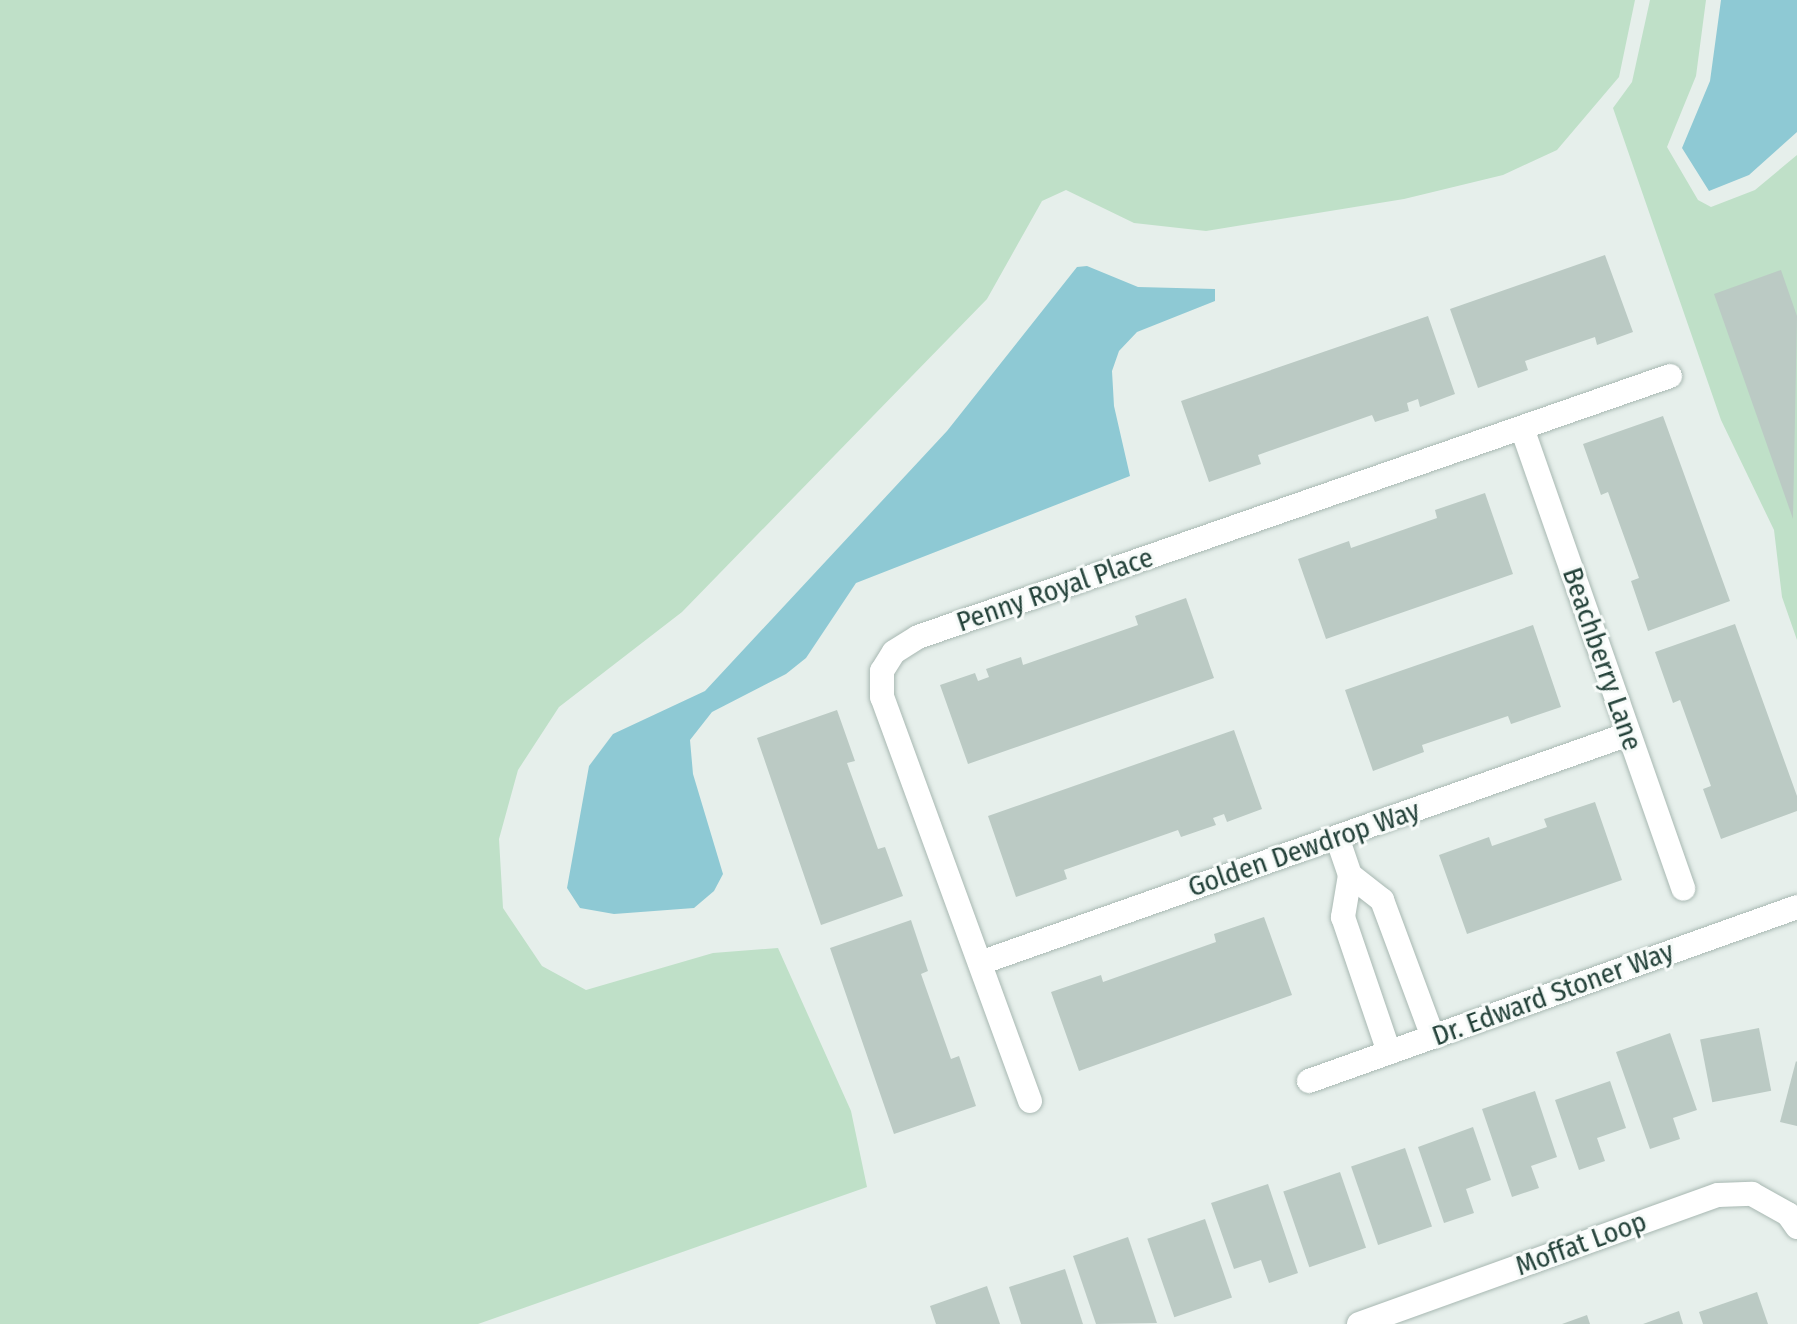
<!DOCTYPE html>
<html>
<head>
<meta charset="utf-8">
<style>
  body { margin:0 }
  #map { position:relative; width:1797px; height:1324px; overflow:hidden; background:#e6efeb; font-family:"Fira Sans Condensed",sans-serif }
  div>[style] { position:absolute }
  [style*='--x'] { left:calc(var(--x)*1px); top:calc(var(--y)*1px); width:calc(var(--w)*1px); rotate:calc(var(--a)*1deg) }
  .green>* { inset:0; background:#bfe0c8 }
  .water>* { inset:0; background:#8ec9d4 }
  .building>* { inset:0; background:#bbcac4; transform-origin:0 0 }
  .roads { filter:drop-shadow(0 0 2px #a8b8b2) drop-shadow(0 0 2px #a8b8b2) }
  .minor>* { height:24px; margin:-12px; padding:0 12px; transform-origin:12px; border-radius:12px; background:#fff }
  span { translate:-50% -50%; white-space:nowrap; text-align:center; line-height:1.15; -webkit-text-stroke:6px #f7fbf9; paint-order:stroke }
  .street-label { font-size:28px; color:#24423a }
</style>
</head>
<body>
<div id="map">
  <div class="green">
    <i style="clip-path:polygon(0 0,1635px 0,1619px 77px,1557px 150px,1503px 175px,1404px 199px,1206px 231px,1134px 223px,1066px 190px,1042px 201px,987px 299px,682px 612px,559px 707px,518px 770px,499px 839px,503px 908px,542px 966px,586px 990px,713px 953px,778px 948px,851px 1111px,867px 1187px,478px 1324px,0 1324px)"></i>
    <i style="clip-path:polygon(1650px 0,1706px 0,1696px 76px,1667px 147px,1698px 200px,1711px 207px,1755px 190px,1797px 155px,1797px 640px,1782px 597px,1774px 530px,1721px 420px,1613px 108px,1632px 82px)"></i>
  </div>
  <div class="water">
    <i style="clip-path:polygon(1721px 0,1797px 0,1797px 132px,1749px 175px,1709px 191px,1682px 148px,1710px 81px)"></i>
    <i style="clip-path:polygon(1087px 266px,1138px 287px,1215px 289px,1215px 301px,1137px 332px,1119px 351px,1112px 371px,1114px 406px,1130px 476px,856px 583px,806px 658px,786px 674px,712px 712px,690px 740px,693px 774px,723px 874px,714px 891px,694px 908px,614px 914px,580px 908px,567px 888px,589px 766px,613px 734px,705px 691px,947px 431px,1077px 267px)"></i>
  </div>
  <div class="building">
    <i style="clip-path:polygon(1605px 255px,1633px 332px,1597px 345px,1595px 337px,1525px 361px,1528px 370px,1478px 388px,1450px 309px)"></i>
    <i style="clip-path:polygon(1781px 270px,1797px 316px,1793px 519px,1714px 294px)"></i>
    <i style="clip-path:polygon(1428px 316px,1455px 394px,1420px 407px,1418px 399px,1407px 403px,1409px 411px,1375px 422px,1372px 415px,1258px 455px,1261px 464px,1209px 482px,1181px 401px)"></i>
    <i style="clip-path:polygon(1663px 416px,1730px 601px,1648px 631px,1631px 581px,1639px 578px,1608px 492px,1601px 495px,1583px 444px)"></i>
    <i style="clip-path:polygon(1485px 493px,1513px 574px,1326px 639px,1298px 559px,1349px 541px,1351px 548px,1437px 518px,1435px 510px)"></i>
    <i style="clip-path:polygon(1186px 598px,1214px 678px,968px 764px,940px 685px,975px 673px,978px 681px,989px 677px,986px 669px,1021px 657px,1023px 665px,1138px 625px,1135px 616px)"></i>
    <i style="clip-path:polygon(1735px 624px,1797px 796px,1797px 811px,1721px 839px,1703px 789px,1711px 786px,1680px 700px,1673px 703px,1655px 652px)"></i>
    <i style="clip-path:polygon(1533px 625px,1561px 707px,1511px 724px,1508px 716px,1422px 745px,1424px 752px,1373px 771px,1345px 690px)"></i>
    <i style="clip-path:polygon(837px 710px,855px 761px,847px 763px,878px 849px,885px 847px,903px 896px,821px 925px,757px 738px)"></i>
    <i style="clip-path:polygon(1234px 730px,1262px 809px,1227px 822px,1224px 814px,1213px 818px,1216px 825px,1181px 837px,1178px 830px,1064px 870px,1067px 879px,1016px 897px,988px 816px)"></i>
    <i style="clip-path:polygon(1595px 802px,1622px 880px,1467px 934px,1439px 855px,1489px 837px,1492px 846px,1547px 827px,1544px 819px)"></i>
    <i style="clip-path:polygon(1264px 917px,1292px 995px,1079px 1071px,1051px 992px,1101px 975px,1103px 982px,1216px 942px,1214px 934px)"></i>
    <i style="clip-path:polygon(911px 920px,928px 971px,921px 974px,951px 1059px,959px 1056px,976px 1106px,894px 1134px,830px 948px)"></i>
    <i style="left:1759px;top:1028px;width:64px;height:60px;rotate:79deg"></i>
    <i style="clip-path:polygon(1670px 1033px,1697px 1110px,1673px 1118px,1680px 1139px,1650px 1149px,1616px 1052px)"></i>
    <i style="clip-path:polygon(1796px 1061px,1797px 1062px,1797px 1126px,1780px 1122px)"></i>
    <i style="clip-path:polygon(1610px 1081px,1626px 1128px,1597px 1138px,1605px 1161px,1579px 1170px,1555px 1100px)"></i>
    <i style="clip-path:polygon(1535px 1091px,1557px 1157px,1531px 1166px,1539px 1188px,1512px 1197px,1482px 1109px)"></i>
    <i style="clip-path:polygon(1473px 1127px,1491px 1180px,1466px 1189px,1474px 1213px,1444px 1223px,1418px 1147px)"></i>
    <i style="left:1405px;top:1148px;width:83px;height:57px;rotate:71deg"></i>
    <i style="left:1340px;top:1172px;width:80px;height:60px;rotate:71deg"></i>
    <i style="clip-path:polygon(1268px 1184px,1298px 1273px,1269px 1283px,1261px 1260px,1234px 1269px,1211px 1203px)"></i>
    <i style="left:1205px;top:1219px;width:83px;height:61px;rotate:71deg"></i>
    <i style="clip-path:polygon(1128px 1237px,1157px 1323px,1096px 1324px,1073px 1256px)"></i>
    <i style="clip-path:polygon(1065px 1269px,1083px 1324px,1021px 1324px,1009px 1287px)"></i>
    <i style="clip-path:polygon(987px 1286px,1000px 1324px,936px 1324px,930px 1306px)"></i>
    <i style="clip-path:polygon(1757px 1292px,1768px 1324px,1703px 1324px,1699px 1312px)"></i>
    <i style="clip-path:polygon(1679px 1311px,1683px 1324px,1643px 1324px)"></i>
    <i style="clip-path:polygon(1587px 1315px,1590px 1324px,1562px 1324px)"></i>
  </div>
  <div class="roads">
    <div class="minor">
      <i style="--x:1522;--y:428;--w:488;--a:70.7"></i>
      <i style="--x:1337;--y:837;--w:40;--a:71.1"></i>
      <i style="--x:1350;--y:875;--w:43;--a:99.5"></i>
      <i style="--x:1343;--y:917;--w:143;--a:71.2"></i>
      <i style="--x:1350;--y:875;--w:41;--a:38"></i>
      <i style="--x:1382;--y:900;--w:146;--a:69.6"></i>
      <i style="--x:980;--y:963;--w:688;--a:-19.44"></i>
      <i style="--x:1309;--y:1081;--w:518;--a:-19.62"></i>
      <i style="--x:1030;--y:1101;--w:430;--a:-110.1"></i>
      <i style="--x:882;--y:697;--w:26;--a:-90"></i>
      <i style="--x:882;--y:671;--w:22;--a:-58"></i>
      <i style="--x:894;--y:652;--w:28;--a:-32"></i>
      <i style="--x:918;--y:637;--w:796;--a:-19.14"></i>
      <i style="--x:1359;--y:1324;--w:381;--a:-19.8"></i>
      <i style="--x:1718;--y:1195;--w:34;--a:-2"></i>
      <i style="--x:1752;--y:1194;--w:41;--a:29.1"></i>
      <i style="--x:1788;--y:1214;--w:16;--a:55"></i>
    </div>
  </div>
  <div class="street-label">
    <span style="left:1055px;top:590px;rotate:-19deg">Penny Royal Place</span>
    <span style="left:1602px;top:659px;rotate:71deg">Beachberry Lane</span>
    <span style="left:1304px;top:849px;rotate:-19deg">Golden Dewdrop Way</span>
    <span style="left:1553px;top:994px;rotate:-20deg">Dr. Edward Stoner Way</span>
    <span style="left:1581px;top:1244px;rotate:-20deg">Moffat Loop</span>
  </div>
</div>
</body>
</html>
